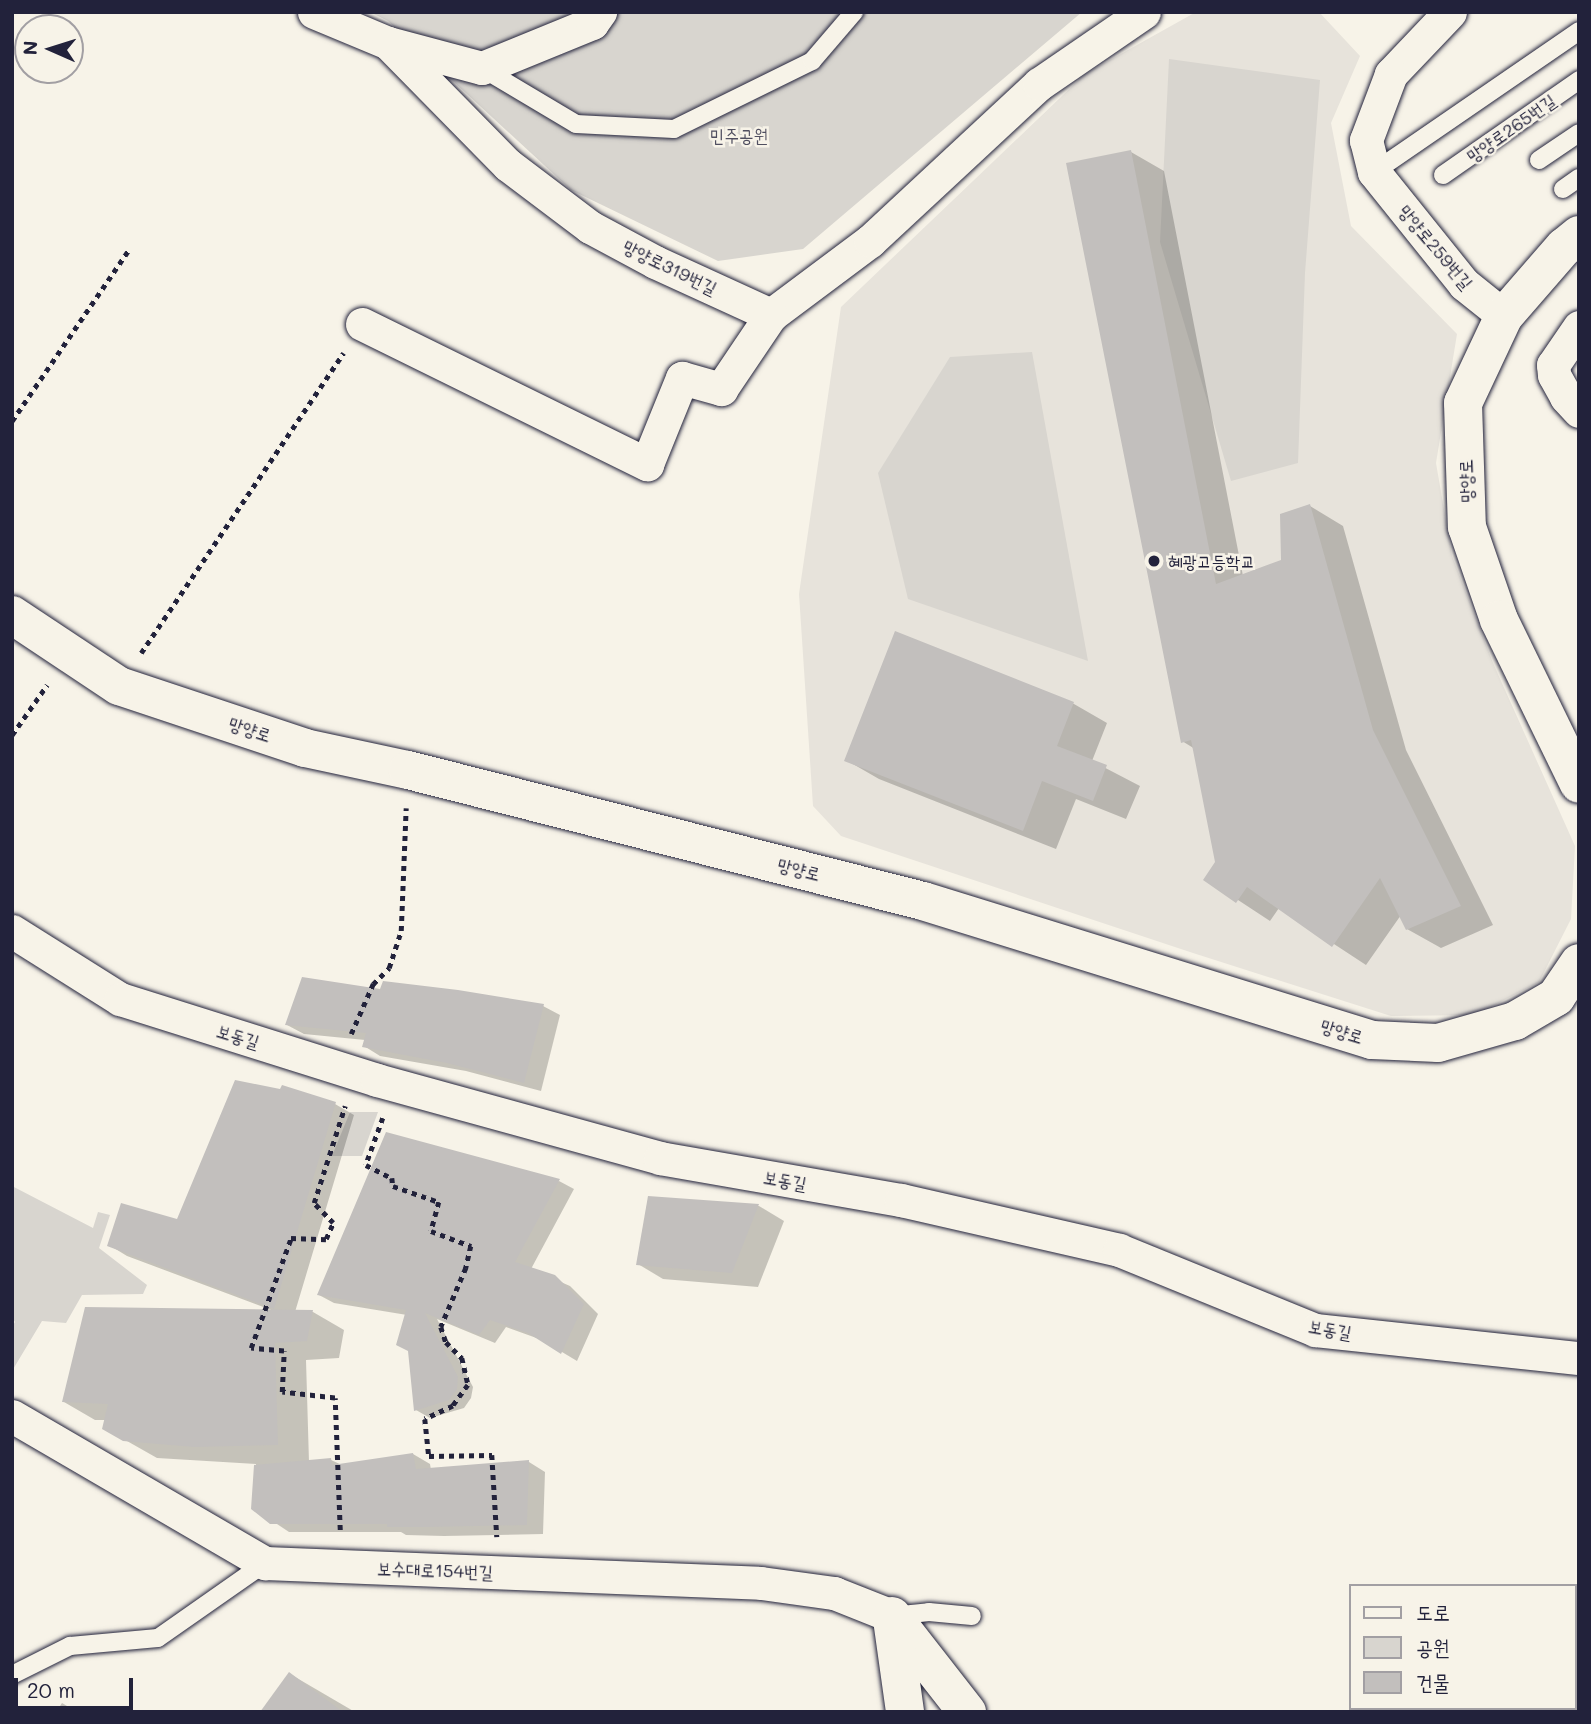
<!DOCTYPE html>
<html>
<head>
<meta charset="utf-8">
<style>
  body { margin:0 }
  #map { position:relative; width:1591px; height:1724px; overflow:hidden; background:#f7f3e8; font-family:Mali,"Poor Story",sans-serif }
  div>[style] { position:absolute }
  [style*='--x'] { left:calc(var(--x)*1px); top:calc(var(--y)*1px); width:calc(var(--w)*1px); rotate:calc(var(--a)*1deg) }
  .built>* { inset:0; background:#e7e3db }
  .green>* { inset:0; background:#d8d5cf }
  .shadow>* { inset:0; background:#0003 }
  .building>* { inset:0; background:#c2bfbd }
  .path>* { height:4.5px; margin-top:-2.25px; transform-origin:0; background:repeating-linear-gradient(90deg,#22223b 0 5px,transparent 0 10px) }
  .roads { filter:drop-shadow(0 0 2px #22223b) drop-shadow(0 0 2px #22223b) }
  .service>* { height:18px; margin:-9px; padding:0 9px; transform-origin:9px; border-radius:9px; background:#f7f3e8 }
  .minor>* { height:33px; margin:-16.5px; padding:0 16.5px; transform-origin:16.5px; border-radius:16.5px; background:#f7f3e8 }
  .secondary>* { height:38px; margin:-19px; padding:0 19px; transform-origin:19px; border-radius:19px; background:#f7f3e8 }
  .dots>* { width:19px; height:19px; translate:-50% -50%; box-sizing:border-box; border:4px solid #f7f3e8; border-radius:50% }
  span { translate:-50% -50%; white-space:nowrap; text-align:center; line-height:1.15; -webkit-text-stroke:5px #f7f3e8; paint-order:stroke }
  .street-label { font-size:18px; color:#22223b }
  .park-label { font-size:18px; color:#504f60 }
  .poi-label { font-size:18px; color:#22223b }
  .left { translate:0 -50%; text-align:left }
  .frame { position:absolute; inset:0; border:14px solid #22223b; pointer-events:none }
  .legend { position:absolute; left:1349px; top:1584px; width:228px; height:126px; box-sizing:border-box; background:#f7f3e8; border:2px solid #a29fa3; margin:0; padding:9px 12px; list-style:none; font-size:21px; color:#22223b }
  .legend li { display:flex; align-items:center; gap:14px; height:35px }
  .legend b { width:35px; border:2px solid #a29fa3 }
  .north { position:absolute; left:14px; top:14px; width:70px; height:70px; box-sizing:border-box; background:#f7f3e8; border:2px solid #a29fa3; border-radius:50%; rotate:273deg; font-size:19px; font-weight:700; line-height:28px; text-align:center; color:#22223b }
  .north::after { content:''; display:block; margin:auto; width:24px; height:32px; background:#22223b; clip-path:polygon(50% 0,100% 100%,50% 72%,0 100%) }
  .scale { position:absolute; left:14px; top:1678px; width:119px; height:32px; box-sizing:border-box; border:4px solid #22223b; border-top:0; padding-left:9px; font-size:21px; line-height:24px; white-space:nowrap; color:#22223b; -webkit-text-stroke:5px #f7f3e8; paint-order:stroke }
</style>
</head>
<body>
<div id="map">
  <div class="built">
    <i style="clip-path:polygon(1196px 12px,1319px 12px,1360px 56px,1331px 123px,1351px 226px,1457px 334px,1436px 463px,1452px 556px,1493px 663px,1575px 846px,1571px 919px,1539px 982px,1475px 1015px,1391px 1016px,1193px 953px,841px 836px,813px 806px,799px 594px,841px 307px,1085px 74px)"></i>
  </div>
  <div class="green">
    <i style="clip-path:polygon(370px 12px,1082px 12px,803px 249px,718px 261px,571px 190px,388px 21px)"></i>
    <i style="clip-path:polygon(1169px 59px,1320px 80px,1305px 273px,1298px 463px,1231px 481px,1160px 242px)"></i>
    <i style="clip-path:polygon(1032px 352px,1088px 661px,908px 599px,878px 473px,950px 357px)"></i>
    <i style="clip-path:polygon(350px 1112px,378px 1112px,362px 1156px,332px 1156px)"></i>
    <i style="clip-path:polygon(12px 1186px,93px 1228px,98px 1212px,110px 1215px,99px 1248px,147px 1285px,143px 1294px,82px 1295px,66px 1323px,42px 1321px,12px 1371px,12px 1327px,15px 1322px,12px 1317px)"></i>
  </div>
  <div class="shadow">
    <i style="clip-path:polygon(1131px 152px,1164px 171px,1243px 576px,1283px 561px,1310px 506px,1343px 526px,1406px 750px,1493px 925px,1441px 948px,1407px 929px,1401px 915px,1366px 965px,1279px 908px,1270px 921px,1206px 879px,1217px 863px,1195px 749px,1182px 741px)"></i>
    <i style="clip-path:polygon(896px 634px,1074px 704px,1107px 723px,1092px 761px,1140px 786px,1126px 819px,1076px 799px,1056px 849px,879px 779px,846px 760px)"></i>
    <i style="clip-path:polygon(382px 991px,543px 1006px,560px 1015px,541px 1091px,466px 1071px,380px 1056px,364px 1046px,365px 1040px,304px 1034px,287px 1025px)"></i>
    <i style="clip-path:polygon(335px 1104px,354px 1115px,295px 1312px,313px 1312px,344px 1330px,339px 1358px,306px 1360px,309px 1462px,331px 1460px,342px 1465px,413px 1454px,430px 1464px,431px 1470px,529px 1462px,545px 1472px,543px 1534px,444px 1536px,406px 1535px,401px 1532px,289px 1532px,253px 1508px,256px 1464px,157px 1458px,104px 1428px,106px 1420px,95px 1420px,64px 1402px,274px 1311px,127px 1256px,109px 1245px,178px 1221px)"></i>
    <i style="clip-path:polygon(559px 1181px,574px 1189px,531px 1269px,570px 1286px,598px 1314px,577px 1361px,542px 1340px,506px 1327px,495px 1343px,437px 1319px,473px 1387px,471px 1398px,464px 1408px,430px 1418px,416px 1410px,407px 1315px,334px 1303px,319px 1295px)"></i>
    <i style="clip-path:polygon(649px 1198px,759px 1206px,784px 1221px,758px 1287px,663px 1279px,638px 1264px)"></i>
    <i style="clip-path:polygon(290px 1674px,355px 1712px,262px 1712px)"></i>
    <i style="clip-path:polygon(62px 1703px,77px 1712px,56px 1712px)"></i>
  </div>
  <div class="building">
    <i style="clip-path:polygon(1131px 150px,1216px 584px,1281px 560px,1280px 514px,1310px 504px,1373px 730px,1461px 906px,1406px 930px,1380px 878px,1332px 947px,1247px 887px,1236px 903px,1203px 880px,1215px 862px,1191px 740px,1181px 743px,1066px 163px)"></i>
    <i style="clip-path:polygon(895px 631px,1074px 702px,1057px 746px,1107px 765px,1093px 801px,1042px 781px,1023px 831px,844px 761px)"></i>
    <i style="clip-path:polygon(302px 977px,380px 989px,383px 981px,458px 990px,544px 1004px,524px 1083px,447px 1063px,362px 1047px,366px 1033px,285px 1025px)"></i>
    <i style="clip-path:polygon(235px 1080px,280px 1089px,282px 1085px,336px 1102px,274px 1309px,107px 1246px,121px 1203px,177px 1219px)"></i>
    <i style="clip-path:polygon(386px 1132px,560px 1179px,515px 1262px,555px 1275px,584px 1304px,561px 1354px,528px 1333px,490px 1320px,479px 1335px,425px 1313px,458px 1377px,457px 1389px,449px 1400px,414px 1411px,408px 1351px,396px 1345px,406px 1310px,317px 1295px)"></i>
    <i style="clip-path:polygon(648px 1196px,759px 1204px,732px 1273px,636px 1265px)"></i>
    <i style="clip-path:polygon(85px 1307px,313px 1310px,307px 1341px,275px 1343px,278px 1445px,195px 1447px,123px 1441px,102px 1429px,108px 1404px,62px 1402px)"></i>
    <i style="clip-path:polygon(413px 1453px,416px 1469px,529px 1460px,527px 1525px,426px 1527px,387px 1527px,387px 1524px,270px 1524px,251px 1509px,254px 1465px,331px 1458px,332px 1465px)"></i>
    <i style="clip-path:polygon(289px 1672px,343px 1712px,260px 1712px)"></i>
  </div>
  <div class="path">
    <i style="--x:12;--y:421;--w:206;--a:-55.7"></i>
    <i style="--x:141;--y:653;--w:362;--a:-56"></i>
    <i style="--x:12;--y:735;--w:61;--a:-55"></i>
    <i style="--x:351;--y:1034;--w:55;--a:-66.3"></i>
    <i style="--x:373;--y:984;--w:23;--a:-45"></i>
    <i style="--x:389;--y:968;--w:39;--a:-72"></i>
    <i style="--x:401;--y:931;--w:123;--a:-87.7"></i>
    <i style="--x:383;--y:1118;--w:50;--a:109.9"></i>
    <i style="--x:366;--y:1165;--w:29;--a:27"></i>
    <i style="--x:392;--y:1178;--w:8;--a:83"></i>
    <i style="--x:393;--y:1186;--w:49;--a:19.2"></i>
    <i style="--x:439;--y:1202;--w:30;--a:105"></i>
    <i style="--x:431;--y:1231;--w:43;--a:20.6"></i>
    <i style="--x:471;--y:1246;--w:23;--a:103"></i>
    <i style="--x:466;--y:1268;--w:64;--a:113"></i>
    <i style="--x:441;--y:1327;--w:16;--a:72"></i>
    <i style="--x:446;--y:1342;--w:23;--a:45"></i>
    <i style="--x:462;--y:1358;--w:28;--a:77"></i>
    <i style="--x:468;--y:1385;--w:26;--a:126"></i>
    <i style="--x:453;--y:1406;--w:31;--a:155"></i>
    <i style="--x:425;--y:1419;--w:37;--a:84"></i>
    <i style="--x:429;--y:1456;--w:63;--a:-0.9"></i>
    <i style="--x:492;--y:1455;--w:82;--a:86.5"></i>
    <i style="--x:340;--y:1530;--w:132;--a:-92.2"></i>
    <i style="--x:335;--y:1398;--w:53;--a:-173.5"></i>
    <i style="--x:282;--y:1392;--w:41;--a:-87.2"></i>
    <i style="--x:284;--y:1351;--w:33;--a:-175"></i>
    <i style="--x:251;--y:1348;--w:117;--a:-70"></i>
    <i style="--x:291;--y:1238;--w:35;--a:2"></i>
    <i style="--x:326;--y:1239;--w:17;--a:-66"></i>
    <i style="--x:333;--y:1223;--w:28;--a:-134"></i>
    <i style="--x:314;--y:1203;--w:102;--a:-72.3"></i>
  </div>
  <div class="roads">
    <div class="service">
      <i style="--x:482;--y:68;--w:109;--a:30.8"></i>
      <i style="--x:576;--y:124;--w:98;--a:2.9"></i>
      <i style="--x:674;--y:129;--w:154;--a:-26.2"></i>
      <i style="--x:812;--y:61;--w:65;--a:-49.4"></i>
      <i style="--x:1539;--y:160;--w:48;--a:-34"></i>
      <i style="--x:1374;--y:172;--w:249;--a:-34.5"></i>
      <i style="--x:1443;--y:175;--w:166;--a:-34.9"></i>
      <i style="--x:1563;--y:189;--w:19;--a:-35"></i>
      <i style="--x:892;--y:1616;--w:37;--a:-6"></i>
      <i style="--x:929;--y:1612;--w:43;--a:5.3"></i>
      <i style="--x:12;--y:1675;--w:65;--a:-26.6"></i>
      <i style="--x:70;--y:1646;--w:88;--a:-5.2"></i>
      <i style="--x:158;--y:1638;--w:131;--a:-35"></i>
    </div>
    <div class="minor">
      <i style="--x:314;--y:12;--w:80;--a:22.7"></i>
      <i style="--x:388;--y:43;--w:97;--a:14.9"></i>
      <i style="--x:482;--y:68;--w:119;--a:-22.2"></i>
      <i style="--x:592;--y:23;--w:14;--a:-54"></i>
      <i style="--x:1450;--y:12;--w:86;--a:133.6"></i>
      <i style="--x:1391;--y:74;--w:71;--a:110.7"></i>
      <i style="--x:1366;--y:140;--w:33;--a:76"></i>
      <i style="--x:1374;--y:172;--w:144;--a:51.2"></i>
      <i style="--x:1464;--y:284;--w:51;--a:38.7"></i>
      <i style="--x:388;--y:43;--w:171;--a:45.5"></i>
      <i style="--x:508;--y:165;--w:103;--a:37.1"></i>
      <i style="--x:590;--y:227;--w:74;--a:28.3"></i>
      <i style="--x:655;--y:262;--w:128;--a:24.6"></i>
      <i style="--x:771;--y:315;--w:124;--a:-36.8"></i>
      <i style="--x:870;--y:241;--w:231;--a:-42.9"></i>
      <i style="--x:1039;--y:84;--w:127;--a:-34.4"></i>
      <i style="--x:362;--y:324;--w:318;--a:26.2"></i>
      <i style="--x:647;--y:464;--w:93;--a:-67.9"></i>
      <i style="--x:682;--y:378;--w:41;--a:15.8"></i>
      <i style="--x:721;--y:389;--w:89;--a:-56"></i>
      <i style="--x:1579;--y:327;--w:46;--a:124.4"></i>
      <i style="--x:1553;--y:365;--w:10;--a:84"></i>
      <i style="--x:1554;--y:375;--w:25;--a:61"></i>
      <i style="--x:1566;--y:397;--w:19;--a:47"></i>
      <i style="--x:12;--y:931;--w:128;--a:32.2"></i>
      <i style="--x:120;--y:999;--w:269;--a:17.5"></i>
      <i style="--x:377;--y:1080;--w:294;--a:15.4"></i>
      <i style="--x:660;--y:1158;--w:245;--a:9.9"></i>
      <i style="--x:901;--y:1200;--w:224;--a:12.9"></i>
      <i style="--x:1119;--y:1250;--w:212;--a:22.2"></i>
      <i style="--x:1315;--y:1330;--w:265;--a:6.1"></i>
      <i style="--x:12;--y:1416;--w:293;--a:30.2"></i>
      <i style="--x:265;--y:1563;--w:496;--a:2.3"></i>
      <i style="--x:761;--y:1583;--w:74;--a:7.8"></i>
      <i style="--x:834;--y:1593;--w:62;--a:21.6"></i>
    </div>
    <div class="secondary">
      <i style="--x:1579;--y:235;--w:19;--a:141"></i>
      <i style="--x:1564;--y:247;--w:91;--a:131"></i>
      <i style="--x:1504;--y:316;--w:96;--a:115.2"></i>
      <i style="--x:1463;--y:403;--w:124;--a:88.2"></i>
      <i style="--x:1467;--y:527;--w:98;--a:71"></i>
      <i style="--x:1499;--y:620;--w:182;--a:64"></i>
      <i style="--x:12;--y:615;--w:128;--a:33.6"></i>
      <i style="--x:119;--y:686;--w:196;--a:18.4"></i>
      <i style="--x:305;--y:748;--w:105;--a:12.1"></i>
      <i style="--x:408;--y:770;--w:531;--a:14.27"></i>
      <i style="--x:923;--y:901;--w:470;--a:17.2"></i>
      <i style="--x:1372;--y:1040;--w:66;--a:2.6"></i>
      <i style="--x:1438;--y:1043;--w:80;--a:-15.9"></i>
      <i style="--x:1515;--y:1021;--w:48;--a:-30.3"></i>
      <i style="--x:1556;--y:997;--w:41;--a:-55.9"></i>
      <i style="--x:892;--y:1616;--w:122;--a:52"></i>
      <i style="--x:892;--y:1619;--w:94;--a:82"></i>
    </div>
  </div>
  <div class="dots">
    <i style="left:1154px;top:561px;background:#22223b"></i>
  </div>
  <div class="street-label">
    <span style="left:1511px;top:128px;rotate:-35deg">망양로265번길</span>
    <span style="left:1436px;top:247px;rotate:50deg">망양로259번길</span>
    <span style="left:670px;top:267px;rotate:26deg">망양로319번길</span>
    <span style="left:1466px;top:481px;rotate:-92deg">망양로</span>
    <span style="left:250px;top:729px;rotate:18deg">망양로</span>
    <span style="left:799px;top:869px;rotate:14deg">망양로</span>
    <span style="left:1342px;top:1031px;rotate:17deg">망양로</span>
    <span style="left:238px;top:1036px;rotate:17deg">보동길</span>
    <span style="left:785px;top:1180px;rotate:10deg">보동길</span>
    <span style="left:1330px;top:1329px;rotate:10deg">보동길</span>
    <span style="left:435px;top:1570px;rotate:2deg">보수대로154번길</span>
  </div>
  <div class="park-label">
    <span style="left:739px;top:135px">민주공원</span>
  </div>
  <div class="poi-label">
    <span class="left" style="left:1168px;top:561px">혜광고등학교</span>
  </div>
  <div class="frame"></div>
  <ul class="legend">
  <li><b style="height:9px;background:#f7f3e8"></b>도로</li>
  <li><b style="height:19px;background:#d8d5cf"></b>공원</li>
  <li><b style="height:19px;background:#c2bfbd"></b>건물</li>
  </ul>
  <div class="north">N</div>
  <div class="scale">20 m</div>
</div>
</body>
</html>
